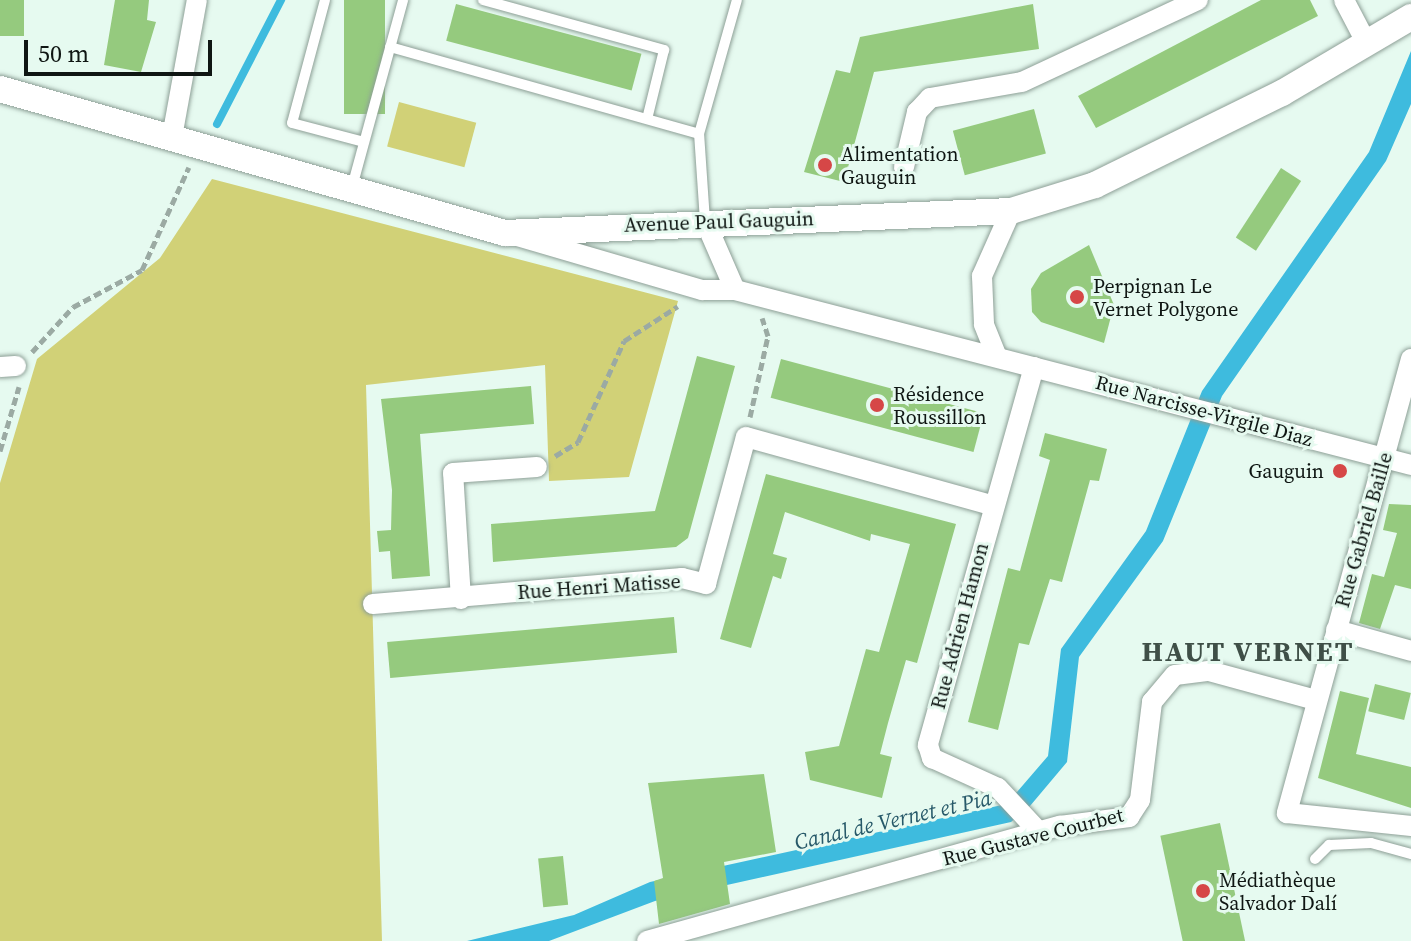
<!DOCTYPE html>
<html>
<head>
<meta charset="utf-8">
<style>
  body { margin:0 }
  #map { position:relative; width:1411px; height:941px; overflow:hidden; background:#e6faf0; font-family:"Source Serif 4",serif }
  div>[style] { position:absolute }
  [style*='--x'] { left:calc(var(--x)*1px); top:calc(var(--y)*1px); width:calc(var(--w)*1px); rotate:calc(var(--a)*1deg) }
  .green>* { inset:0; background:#d1d177; transform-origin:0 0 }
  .water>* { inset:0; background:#3ebbde }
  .stream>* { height:8px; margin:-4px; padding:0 4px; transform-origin:4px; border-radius:4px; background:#3ebbde }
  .building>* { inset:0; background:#95ca7e; transform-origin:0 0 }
  .path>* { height:5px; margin-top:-2.5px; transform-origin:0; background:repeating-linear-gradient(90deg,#9baaa3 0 8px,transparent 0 12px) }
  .roads { filter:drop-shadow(0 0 2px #8d9f96) drop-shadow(0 0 2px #8d9f96) }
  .service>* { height:10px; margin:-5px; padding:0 5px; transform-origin:5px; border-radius:5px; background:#fff }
  .minor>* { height:20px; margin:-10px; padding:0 10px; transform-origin:10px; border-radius:10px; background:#fff }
  .tertiary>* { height:26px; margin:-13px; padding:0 13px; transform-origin:13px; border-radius:13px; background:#fff }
  .dots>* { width:22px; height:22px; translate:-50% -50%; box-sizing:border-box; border:4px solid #e6faf0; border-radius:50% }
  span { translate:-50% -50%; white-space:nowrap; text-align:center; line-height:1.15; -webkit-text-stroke:6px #e6faf0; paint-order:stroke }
  .poi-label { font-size:20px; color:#0f1613 }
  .left { translate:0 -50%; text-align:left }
  .right { translate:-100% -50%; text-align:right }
  .street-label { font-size:20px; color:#0f1613 }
  .water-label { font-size:22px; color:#275969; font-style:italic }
  .district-label { font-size:28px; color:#3f4f47; font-weight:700; letter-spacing:2px }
  .scale { position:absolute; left:24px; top:40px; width:188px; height:36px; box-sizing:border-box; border:4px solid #0f1613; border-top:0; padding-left:10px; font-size:24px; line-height:28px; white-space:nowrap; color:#0f1613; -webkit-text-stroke:6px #e6faf0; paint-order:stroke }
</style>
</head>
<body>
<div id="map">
  <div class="green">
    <i style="left:399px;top:102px;width:80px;height:46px;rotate:15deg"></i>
    <i style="clip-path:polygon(212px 179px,678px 301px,629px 477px,549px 481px,545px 365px,366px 385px,382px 941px,0 941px,0 483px,37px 359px,160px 258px)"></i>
  </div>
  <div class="water">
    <i style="clip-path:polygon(1411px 51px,1411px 104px,1386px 161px,1222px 396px,1163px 541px,1079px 657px,1067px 762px,1030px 806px,1011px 822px,655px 901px,549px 941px,467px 941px,574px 915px,650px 882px,1002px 805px,1017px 792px,1048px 756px,1061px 649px,1146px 531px,1202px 391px,1369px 152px)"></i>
  </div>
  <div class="stream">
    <i style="--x:217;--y:124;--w:140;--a:-62.7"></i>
  </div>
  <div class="building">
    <i style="left:0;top:0;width:24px;height:36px"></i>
    <i style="clip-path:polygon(115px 0,149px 0,147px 20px,156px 22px,141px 72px,104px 65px)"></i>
    <i style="left:344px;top:0;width:41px;height:114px"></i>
    <i style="clip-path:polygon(1261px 0,1310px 0,1318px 16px,1096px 128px,1078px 96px)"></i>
    <i style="left:456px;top:4px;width:192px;height:38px;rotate:15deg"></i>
    <i style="clip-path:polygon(1033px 4px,1039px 49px,874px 72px,844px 182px,804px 172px,836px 70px,850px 73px,860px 37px)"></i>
    <i style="left:1034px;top:109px;width:46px;height:84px;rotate:75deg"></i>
    <i style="left:1281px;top:168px;width:24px;height:83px;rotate:33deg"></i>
    <i style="clip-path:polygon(1089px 245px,1114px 305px,1104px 343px,1041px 322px,1032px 312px,1031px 289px,1041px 273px)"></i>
    <i style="clip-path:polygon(697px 356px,735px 366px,688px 538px,676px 547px,493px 562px,491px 524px,655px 511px)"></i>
    <i style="left:781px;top:359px;width:210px;height:40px;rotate:15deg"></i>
    <i style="clip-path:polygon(531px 386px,534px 424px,420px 434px,430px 576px,392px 579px,390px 551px,379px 552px,377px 531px,391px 530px,392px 490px,381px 399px)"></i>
    <i style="clip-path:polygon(1045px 433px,1107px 449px,1099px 481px,1090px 480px,1062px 582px,1050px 579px,1029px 645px,1019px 643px,998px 730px,968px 722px,1008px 568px,1020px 571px,1050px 460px,1039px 456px)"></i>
    <i style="clip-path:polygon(766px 474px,956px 524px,917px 663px,906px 660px,888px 723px,880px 754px,892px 757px,882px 798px,810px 780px,805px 752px,839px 746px,866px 649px,879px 652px,910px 544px,871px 534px,870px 541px,785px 512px,773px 554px,787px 558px,781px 579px,773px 576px,751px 648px,720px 639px)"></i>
    <i style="clip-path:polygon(1389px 504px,1411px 505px,1411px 589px,1395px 585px,1380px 629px,1359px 623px,1372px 574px,1384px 577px,1397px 533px,1383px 530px)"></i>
    <i style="left:674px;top:617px;width:36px;height:288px;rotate:85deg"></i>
    <i style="left:1375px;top:684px;width:37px;height:28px;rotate:14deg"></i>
    <i style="clip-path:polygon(1340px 691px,1369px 698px,1356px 754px,1411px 767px,1411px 808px,1318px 778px)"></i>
    <i style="clip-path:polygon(764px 774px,776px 852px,724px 862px,730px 904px,659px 924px,654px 881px,663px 878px,648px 783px)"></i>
    <i style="left:1220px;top:823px;width:121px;height:61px;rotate:78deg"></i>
    <i style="left:563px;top:856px;width:49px;height:25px;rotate:84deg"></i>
  </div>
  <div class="path">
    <i style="--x:32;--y:352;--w:61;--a:-47.7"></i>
    <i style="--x:73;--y:307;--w:78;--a:-28.2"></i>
    <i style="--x:142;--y:270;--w:113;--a:-65.5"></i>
    <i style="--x:750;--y:417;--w:83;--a:-77.5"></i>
    <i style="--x:768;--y:336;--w:19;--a:-108"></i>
    <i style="--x:0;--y:451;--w:67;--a:-73.5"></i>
    <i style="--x:555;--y:456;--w:27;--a:-31"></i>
    <i style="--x:578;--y:442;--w:111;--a:-65.5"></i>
    <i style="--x:624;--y:341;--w:64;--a:-32.9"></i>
  </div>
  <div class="roads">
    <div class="service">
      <i style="--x:325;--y:0;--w:127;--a:105"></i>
      <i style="--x:292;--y:123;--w:74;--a:14.8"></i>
      <i style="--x:483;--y:0;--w:188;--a:15.4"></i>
      <i style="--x:664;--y:50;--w:67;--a:103.8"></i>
      <i style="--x:390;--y:47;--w:321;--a:15.7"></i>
      <i style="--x:352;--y:187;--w:194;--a:-74.7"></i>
      <i style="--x:705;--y:221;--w:87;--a:-93.9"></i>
      <i style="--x:699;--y:134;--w:139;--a:-74.2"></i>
      <i style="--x:1315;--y:859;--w:20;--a:-45"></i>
      <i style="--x:1329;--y:845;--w:42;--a:-2.7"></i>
      <i style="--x:1371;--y:843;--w:41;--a:15.4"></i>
    </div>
    <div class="minor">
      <i style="--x:1344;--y:0;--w:50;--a:62.4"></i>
      <i style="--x:172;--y:137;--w:139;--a:-79.7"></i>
      <i style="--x:904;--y:167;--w:57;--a:-76.7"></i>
      <i style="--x:917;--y:112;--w:19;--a:-47"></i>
      <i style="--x:930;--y:98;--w:93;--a:-9.9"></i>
      <i style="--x:1022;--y:82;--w:194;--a:-25"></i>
      <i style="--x:705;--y:221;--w:75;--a:66.5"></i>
      <i style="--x:517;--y:236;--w:193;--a:16.3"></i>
      <i style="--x:702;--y:290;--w:33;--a:0"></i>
      <i style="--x:735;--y:290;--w:698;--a:14.51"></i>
      <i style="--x:997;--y:357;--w:35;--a:-112"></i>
      <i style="--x:984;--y:324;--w:48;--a:-92.4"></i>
      <i style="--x:982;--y:276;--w:71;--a:-66"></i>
      <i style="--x:1411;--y:359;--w:471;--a:105.3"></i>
      <i style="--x:1287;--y:813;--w:125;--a:6"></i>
      <i style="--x:0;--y:367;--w:16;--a:-4"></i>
      <i style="--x:1034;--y:367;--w:393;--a:105.7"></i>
      <i style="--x:928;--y:745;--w:14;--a:73"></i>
      <i style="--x:932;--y:758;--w:72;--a:24.4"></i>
      <i style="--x:998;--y:788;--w:60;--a:47"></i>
      <i style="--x:461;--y:599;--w:126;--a:-93.6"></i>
      <i style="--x:453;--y:473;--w:84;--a:-4.1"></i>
      <i style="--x:373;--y:604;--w:310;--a:-4.8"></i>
      <i style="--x:682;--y:578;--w:25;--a:14"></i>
      <i style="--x:706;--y:584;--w:152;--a:-74.8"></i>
      <i style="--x:746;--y:437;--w:255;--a:15.5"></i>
      <i style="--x:1336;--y:630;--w:78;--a:15.6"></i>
      <i style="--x:647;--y:941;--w:429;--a:-15.6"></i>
      <i style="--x:1060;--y:826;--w:70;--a:-7.4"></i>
      <i style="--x:1129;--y:817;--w:20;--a:-57"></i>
      <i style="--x:1140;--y:800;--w:99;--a:-83"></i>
      <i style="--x:1152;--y:702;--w:35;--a:-50"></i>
      <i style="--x:1175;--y:675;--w:34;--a:-7"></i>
      <i style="--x:1209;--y:671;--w:111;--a:15.2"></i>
    </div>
    <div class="tertiary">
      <i style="--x:0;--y:89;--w:525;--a:15.92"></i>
      <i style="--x:505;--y:233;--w:506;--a:-2.49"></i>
      <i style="--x:1011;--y:211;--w:88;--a:-17.2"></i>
      <i style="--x:1095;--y:185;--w:208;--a:-26.2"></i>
      <i style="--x:1282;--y:93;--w:150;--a:-30.5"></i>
    </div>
  </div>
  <div class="dots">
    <i style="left:825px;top:165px;background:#d64747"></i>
    <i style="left:1077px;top:297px;background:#d64747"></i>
    <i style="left:877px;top:405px;background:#d64747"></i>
    <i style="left:1340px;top:471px;background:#d64747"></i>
    <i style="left:1203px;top:891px;background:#d64747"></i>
  </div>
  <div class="poi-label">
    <span class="left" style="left:841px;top:166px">Alimentation<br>Gauguin</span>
    <span class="left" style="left:1093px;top:298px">Perpignan Le<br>Vernet Polygone</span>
    <span class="left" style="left:893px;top:406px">Résidence<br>Roussillon</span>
    <span class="right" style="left:1324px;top:471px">Gauguin</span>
    <span class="left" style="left:1219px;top:892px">Médiathèque<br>Salvador Dalí</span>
  </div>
  <div class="street-label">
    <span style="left:719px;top:222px;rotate:-2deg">Avenue Paul Gauguin</span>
    <span style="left:1204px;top:411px;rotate:15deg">Rue Narcisse-Virgile Diaz</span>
    <span style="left:1364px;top:530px;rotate:-74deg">Rue Gabriel Baille</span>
    <span style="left:599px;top:587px;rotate:-4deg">Rue Henri Matisse</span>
    <span style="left:960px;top:626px;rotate:-75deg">Rue Adrien Hamon</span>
    <span style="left:1033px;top:837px;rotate:-14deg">Rue Gustave Courbet</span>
  </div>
  <div class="water-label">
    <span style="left:893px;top:820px;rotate:-13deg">Canal de Vernet et Pia</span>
  </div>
  <div class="district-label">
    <span style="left:1248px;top:651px">HAUT VERNET</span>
  </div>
  <div class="scale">50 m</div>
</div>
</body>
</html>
